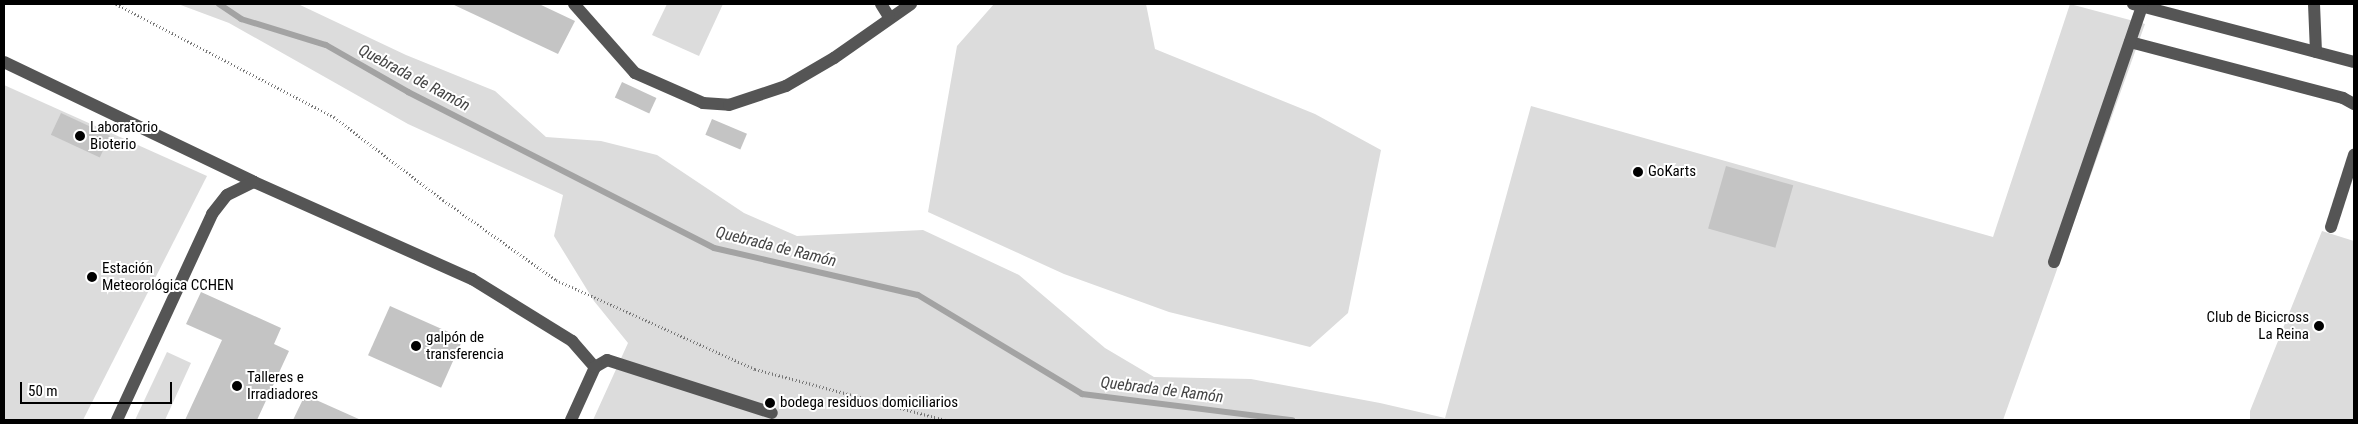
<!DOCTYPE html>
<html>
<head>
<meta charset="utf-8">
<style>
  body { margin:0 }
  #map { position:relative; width:2358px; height:424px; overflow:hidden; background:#fff; font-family:"Roboto Condensed",sans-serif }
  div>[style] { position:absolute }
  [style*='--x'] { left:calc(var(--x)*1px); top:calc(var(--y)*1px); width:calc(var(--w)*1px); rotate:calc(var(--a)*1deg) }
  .green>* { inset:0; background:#dcdcdc }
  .stream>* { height:6px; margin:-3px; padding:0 3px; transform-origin:3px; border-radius:3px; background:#a3a3a3 }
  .building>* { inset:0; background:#c4c4c4; transform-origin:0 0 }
  .path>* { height:3px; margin-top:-1.5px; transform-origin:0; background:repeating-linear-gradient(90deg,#777 0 1px,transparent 0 3.5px) }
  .minor>* { height:12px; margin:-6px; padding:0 6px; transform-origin:6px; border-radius:6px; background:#555 }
  .dots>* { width:14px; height:14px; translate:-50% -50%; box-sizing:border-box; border:2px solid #fff; border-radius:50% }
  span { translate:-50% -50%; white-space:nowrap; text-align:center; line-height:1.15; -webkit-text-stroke:4px #fff; paint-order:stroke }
  .poi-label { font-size:15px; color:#000 }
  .left { translate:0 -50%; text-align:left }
  .right { translate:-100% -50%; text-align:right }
  .water-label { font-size:16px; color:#444; font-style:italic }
  .frame { position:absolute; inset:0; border:5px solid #000; pointer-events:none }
  .scale { position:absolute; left:20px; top:382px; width:152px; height:22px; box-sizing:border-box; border:2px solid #000; border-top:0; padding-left:6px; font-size:15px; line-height:18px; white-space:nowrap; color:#000; -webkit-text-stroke:4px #fff; paint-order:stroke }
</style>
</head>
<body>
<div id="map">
  <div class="green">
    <i style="clip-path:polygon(178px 4px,298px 4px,406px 55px,495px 91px,546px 137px,601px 141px,657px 155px,744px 213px,797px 236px,923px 230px,1019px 275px,1105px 348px,1154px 377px,1251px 379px,1380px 403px,1445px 418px,1531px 106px,1993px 237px,2070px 4px,2145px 24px,2003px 420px,593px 420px,628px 343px,594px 301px,554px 236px,563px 195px,408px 124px,229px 23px)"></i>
    <i style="clip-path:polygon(667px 4px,723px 4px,699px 56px,652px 35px)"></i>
    <i style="clip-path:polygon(994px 4px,1146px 4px,1155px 49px,1315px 114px,1381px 150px,1348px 313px,1310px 347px,1169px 312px,1064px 274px,928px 212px,957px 46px)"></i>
    <i style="clip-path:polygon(4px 85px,207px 176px,83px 420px,4px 420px)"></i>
    <i style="clip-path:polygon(2322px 231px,2354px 241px,2354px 420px,2250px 420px,2250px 411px)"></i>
    <i style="clip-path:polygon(167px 352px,191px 363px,165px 420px,135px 420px)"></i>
  </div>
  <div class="stream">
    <i style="--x:219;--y:4;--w:27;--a:34"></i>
    <i style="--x:241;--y:19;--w:89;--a:17"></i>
    <i style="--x:326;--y:45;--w:95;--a:29.8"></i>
    <i style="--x:408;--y:92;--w:343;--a:27"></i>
    <i style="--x:714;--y:248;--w:209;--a:13"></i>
    <i style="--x:918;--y:295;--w:192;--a:31.1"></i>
    <i style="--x:1082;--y:394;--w:212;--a:7.1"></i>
  </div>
  <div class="building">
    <i style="clip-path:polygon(452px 4px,539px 4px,575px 21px,558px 54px)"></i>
    <i style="left:622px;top:82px;width:38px;height:17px;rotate:25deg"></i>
    <i style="left:61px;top:113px;width:54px;height:24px;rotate:25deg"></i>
    <i style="left:712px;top:119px;width:38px;height:17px;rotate:23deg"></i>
    <i style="left:1726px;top:166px;width:70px;height:65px;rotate:16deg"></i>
    <i style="clip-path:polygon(201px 292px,281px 328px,274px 344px,289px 351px,257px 420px,185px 420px,222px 340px,186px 324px)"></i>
    <i style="left:390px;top:306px;width:80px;height:54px;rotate:24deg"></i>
    <i style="clip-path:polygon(305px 395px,361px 420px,293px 420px)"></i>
  </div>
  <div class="path">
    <i style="--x:116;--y:4;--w:246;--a:27.4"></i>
    <i style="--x:334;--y:117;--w:137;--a:37.3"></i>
    <i style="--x:443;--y:200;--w:138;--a:35.3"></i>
    <i style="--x:556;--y:280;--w:218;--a:24.1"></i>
    <i style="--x:755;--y:369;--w:197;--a:15"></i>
  </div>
  <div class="minor">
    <i style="--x:574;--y:4;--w:92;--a:48.5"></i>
    <i style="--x:635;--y:73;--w:74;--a:23.8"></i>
    <i style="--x:703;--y:103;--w:26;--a:4"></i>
    <i style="--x:729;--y:105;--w:60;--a:-18.4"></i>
    <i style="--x:786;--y:86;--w:56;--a:-30.3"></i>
    <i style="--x:834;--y:58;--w:94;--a:-35"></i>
    <i style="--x:881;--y:4;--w:15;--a:58"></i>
    <i style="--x:2133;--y:4;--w:228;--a:14.7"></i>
    <i style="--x:2314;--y:4;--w:48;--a:87.6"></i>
    <i style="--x:2130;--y:42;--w:220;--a:14.7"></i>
    <i style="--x:2343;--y:98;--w:13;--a:29"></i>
    <i style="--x:4;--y:62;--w:277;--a:25.6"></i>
    <i style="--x:254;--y:182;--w:239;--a:24"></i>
    <i style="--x:472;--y:279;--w:118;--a:31.8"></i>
    <i style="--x:572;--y:341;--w:35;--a:49"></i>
    <i style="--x:2331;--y:227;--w:76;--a:-72.3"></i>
    <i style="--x:2054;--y:262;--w:271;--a:-71"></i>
    <i style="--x:117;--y:420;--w:227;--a:-65.2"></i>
    <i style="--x:212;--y:214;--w:24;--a:-52"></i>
    <i style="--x:227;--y:195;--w:30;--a:-26"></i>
    <i style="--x:571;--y:420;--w:58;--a:-65.6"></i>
    <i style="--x:595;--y:367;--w:14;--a:-30"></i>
    <i style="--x:607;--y:360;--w:173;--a:17.8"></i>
  </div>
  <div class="dots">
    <i style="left:80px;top:136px;background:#000"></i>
    <i style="left:1638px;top:172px;background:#000"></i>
    <i style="left:92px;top:277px;background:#000"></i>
    <i style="left:2319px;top:326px;background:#000"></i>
    <i style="left:416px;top:346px;background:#000"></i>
    <i style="left:237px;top:386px;background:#000"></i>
    <i style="left:770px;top:403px;background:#000"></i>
  </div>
  <div class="poi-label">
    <span class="left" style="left:90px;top:136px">Laboratorio<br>Bioterio</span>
    <span class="left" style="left:1648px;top:172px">GoKarts</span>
    <span class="left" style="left:102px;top:277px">Estación<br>Meteorológica CCHEN</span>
    <span class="right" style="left:2309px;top:326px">Club de Bicicross<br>La Reina</span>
    <span class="left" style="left:426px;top:346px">galpón de<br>transferencia</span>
    <span class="left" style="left:247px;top:386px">Talleres e<br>Irradiadores</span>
    <span class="left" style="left:780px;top:403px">bodega residuos domiciliarios</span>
  </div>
  <div class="water-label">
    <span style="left:414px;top:78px;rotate:28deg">Quebrada de Ramón</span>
    <span style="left:776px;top:247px;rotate:14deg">Quebrada de Ramón</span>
    <span style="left:1162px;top:390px;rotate:7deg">Quebrada de Ramón</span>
  </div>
  <div class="frame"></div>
  <div class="scale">50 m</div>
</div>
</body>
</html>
